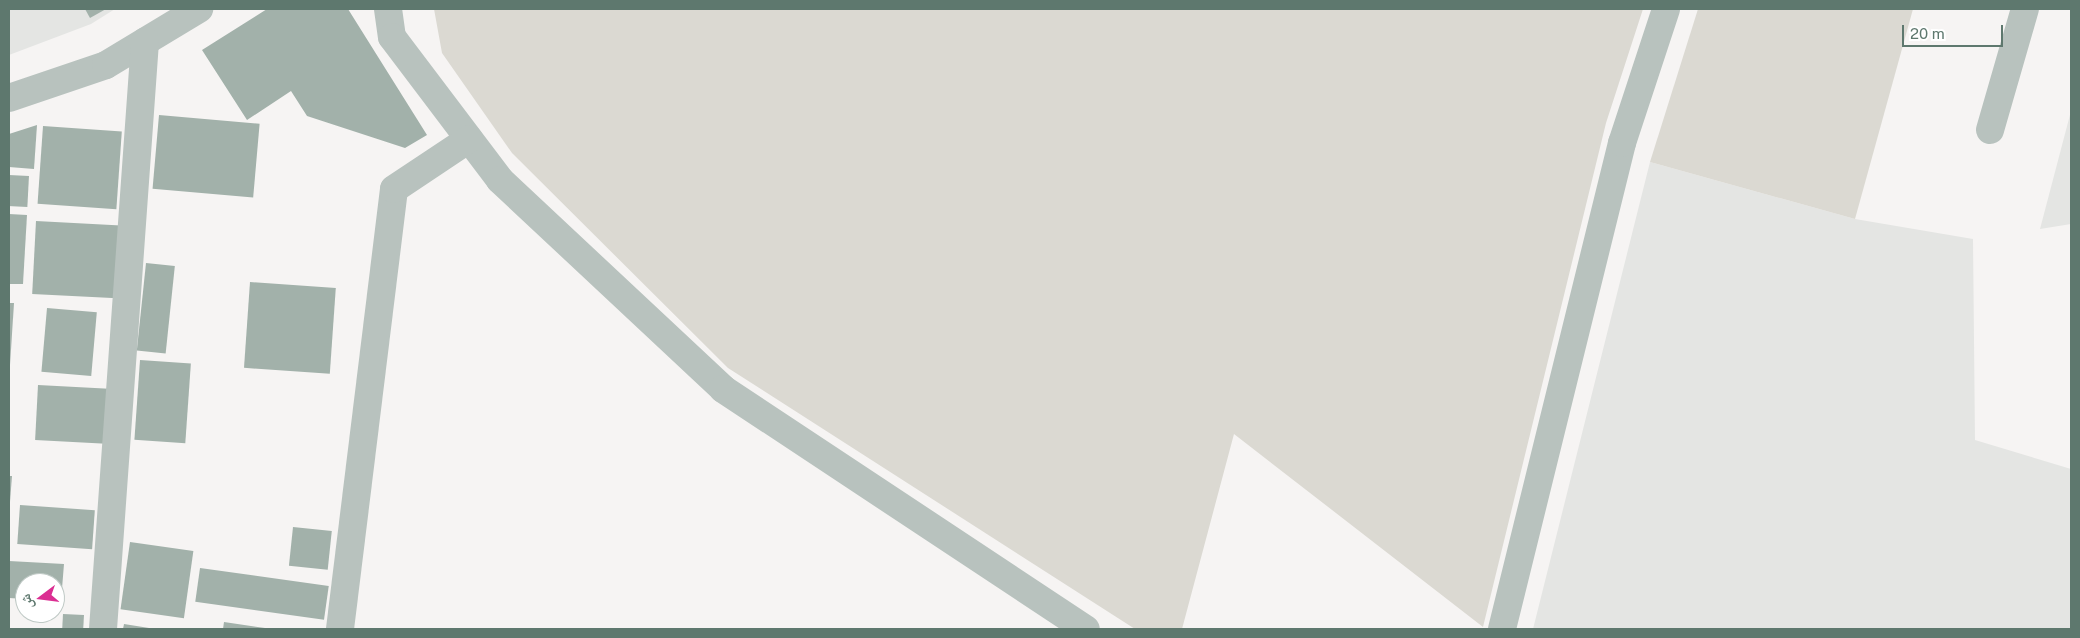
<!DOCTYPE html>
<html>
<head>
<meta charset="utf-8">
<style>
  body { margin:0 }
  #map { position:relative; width:2080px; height:638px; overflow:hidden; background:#f6f4f3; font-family:"Public Sans","Noto Naskh Arabic",sans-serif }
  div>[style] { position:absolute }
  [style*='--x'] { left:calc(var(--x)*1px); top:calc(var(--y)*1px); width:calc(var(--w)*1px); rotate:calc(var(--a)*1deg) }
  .built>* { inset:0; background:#e4e5e3 }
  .green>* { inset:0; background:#dbd9d2 }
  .building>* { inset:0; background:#a2b1aa; transform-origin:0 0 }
  .minor>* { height:28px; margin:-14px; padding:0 14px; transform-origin:14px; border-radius:14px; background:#b8c2be }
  span { translate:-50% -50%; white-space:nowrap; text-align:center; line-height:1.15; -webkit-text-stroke:5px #fff; paint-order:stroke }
  .frame { position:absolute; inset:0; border:10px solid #5e786e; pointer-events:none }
  .north { position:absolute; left:15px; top:573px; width:50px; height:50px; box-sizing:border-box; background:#fff; border:1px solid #bfc9c5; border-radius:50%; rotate:255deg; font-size:14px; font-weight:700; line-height:20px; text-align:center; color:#5e786e }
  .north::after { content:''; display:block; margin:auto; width:18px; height:22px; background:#db2e92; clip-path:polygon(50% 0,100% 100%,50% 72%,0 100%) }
  .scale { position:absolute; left:1902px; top:25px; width:101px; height:22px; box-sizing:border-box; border:2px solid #5e786e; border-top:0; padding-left:6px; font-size:15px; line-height:18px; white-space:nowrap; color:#5e786e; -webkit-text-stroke:4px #fff; paint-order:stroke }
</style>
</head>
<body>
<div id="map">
  <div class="built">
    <i style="clip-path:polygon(9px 9px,115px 9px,91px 24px,9px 55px)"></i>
    <i style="clip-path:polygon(2071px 111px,2071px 224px,2040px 229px)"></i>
    <i style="clip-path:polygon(1650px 162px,1855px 219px,1973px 239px,1975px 440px,2071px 469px,2071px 629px,1533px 629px)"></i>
  </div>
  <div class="green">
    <i style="clip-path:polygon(434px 9px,1643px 9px,1606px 123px,1483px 627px,1234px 434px,1182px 629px,1135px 629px,728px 368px,512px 153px,442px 53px)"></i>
    <i style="clip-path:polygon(1698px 9px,1913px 9px,1855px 219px,1650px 162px)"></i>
  </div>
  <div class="building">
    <i style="clip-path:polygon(85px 9px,106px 9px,90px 18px)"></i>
    <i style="clip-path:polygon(267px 9px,348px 9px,427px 135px,405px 148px,307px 116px,291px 91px,247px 120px,202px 50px)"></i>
    <i style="left:159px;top:115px;width:101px;height:74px;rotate:5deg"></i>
    <i style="clip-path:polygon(37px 125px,34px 169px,9px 167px,9px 134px)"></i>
    <i style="left:43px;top:126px;width:79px;height:78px;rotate:4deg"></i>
    <i style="left:9px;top:175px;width:20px;height:31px;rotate:3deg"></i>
    <i style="clip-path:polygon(9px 214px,27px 215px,23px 284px,9px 284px)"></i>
    <i style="left:36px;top:221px;width:85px;height:73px;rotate:3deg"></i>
    <i style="left:146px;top:263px;width:29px;height:88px;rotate:6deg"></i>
    <i style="left:250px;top:282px;width:86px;height:86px;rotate:4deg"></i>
    <i style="clip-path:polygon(9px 303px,14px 303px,10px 365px,9px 365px)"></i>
    <i style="left:47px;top:308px;width:50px;height:64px;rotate:5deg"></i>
    <i style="left:140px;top:360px;width:51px;height:80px;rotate:4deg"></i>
    <i style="left:38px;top:385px;width:71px;height:55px;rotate:3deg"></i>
    <i style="clip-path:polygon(9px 476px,12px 476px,10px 502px,9px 502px)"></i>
    <i style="left:20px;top:505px;width:75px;height:39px;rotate:4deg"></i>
    <i style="left:293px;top:527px;width:39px;height:39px;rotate:6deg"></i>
    <i style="left:130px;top:542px;width:64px;height:68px;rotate:8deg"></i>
    <i style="clip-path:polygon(9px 561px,64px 564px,61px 601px,55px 601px,55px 583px,25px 583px,25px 599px,9px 598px)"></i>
    <i style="left:200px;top:568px;width:130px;height:34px;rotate:8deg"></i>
    <i style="left:63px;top:614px;width:21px;height:15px;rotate:3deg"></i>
    <i style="clip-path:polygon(224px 622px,265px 628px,265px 629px,223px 629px)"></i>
    <i style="clip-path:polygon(124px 624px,149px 628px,149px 629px,123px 629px)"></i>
  </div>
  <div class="minor">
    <i style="--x:388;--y:9;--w:28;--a:82"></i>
    <i style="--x:392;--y:37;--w:179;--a:52.9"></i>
    <i style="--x:500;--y:180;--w:306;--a:43.1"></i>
    <i style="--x:723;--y:389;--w:435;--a:33.5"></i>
    <i style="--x:9;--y:98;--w:102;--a:-18.8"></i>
    <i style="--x:106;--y:65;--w:109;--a:-31.1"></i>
    <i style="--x:1990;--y:130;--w:126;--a:-73.9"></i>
    <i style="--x:103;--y:629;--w:589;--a:-85.91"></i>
    <i style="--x:340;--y:629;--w:443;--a:-83"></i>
    <i style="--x:394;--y:189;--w:90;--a:-33.7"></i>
    <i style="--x:1502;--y:629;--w:501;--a:-76.13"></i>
    <i style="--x:1622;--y:143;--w:141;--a:-71.8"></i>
  </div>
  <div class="frame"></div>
  <div class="north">ش</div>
  <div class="scale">20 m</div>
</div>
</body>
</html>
